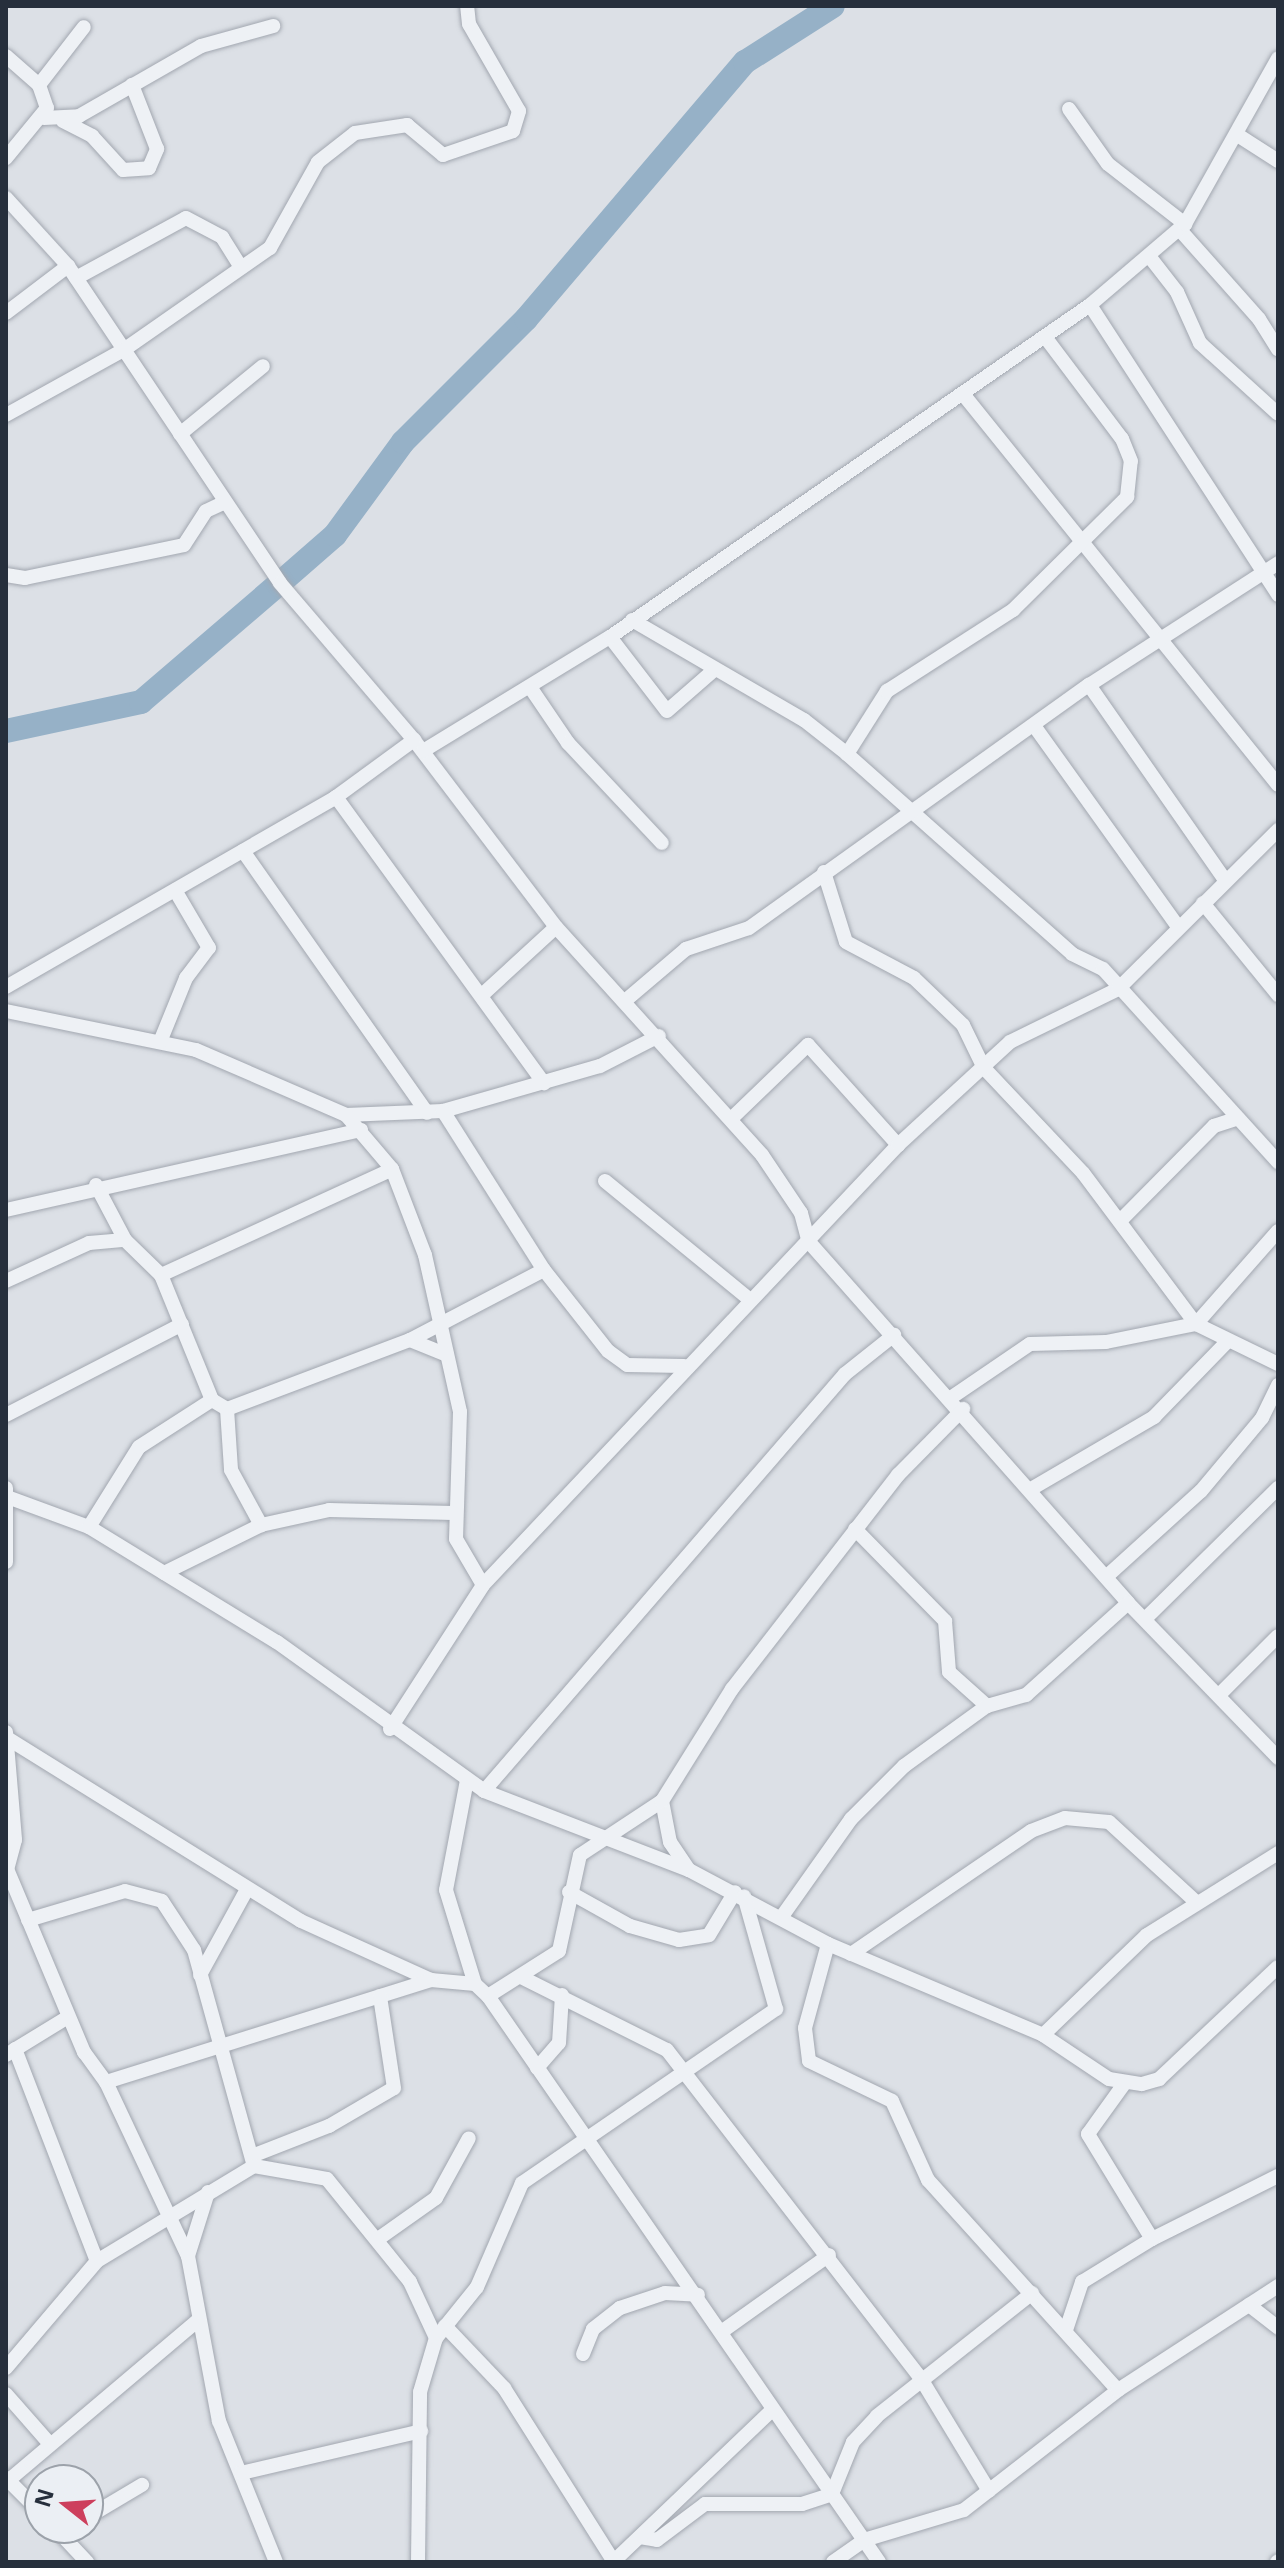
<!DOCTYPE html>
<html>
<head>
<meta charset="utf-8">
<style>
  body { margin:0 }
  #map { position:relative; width:1284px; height:2568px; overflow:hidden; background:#dce0e6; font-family:"Noto Sans",sans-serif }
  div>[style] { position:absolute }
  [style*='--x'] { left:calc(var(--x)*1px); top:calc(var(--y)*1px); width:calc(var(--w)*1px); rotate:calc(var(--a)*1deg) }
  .river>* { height:24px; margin:-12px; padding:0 12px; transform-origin:12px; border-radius:12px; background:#96b1c7 }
  .roads { filter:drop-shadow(0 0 2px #a2a7b0) drop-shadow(0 0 2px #a2a7b0) }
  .street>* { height:14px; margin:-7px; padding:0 7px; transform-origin:7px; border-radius:7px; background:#eef1f5 }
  span { translate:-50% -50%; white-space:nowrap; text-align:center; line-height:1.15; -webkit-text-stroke:6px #ebeff4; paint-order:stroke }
  .frame { position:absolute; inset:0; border:8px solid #262f3c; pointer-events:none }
  .north { position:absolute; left:24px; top:2464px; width:80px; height:80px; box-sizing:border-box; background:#ebeff4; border:2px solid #9ca2aa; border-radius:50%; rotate:287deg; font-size:22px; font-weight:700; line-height:32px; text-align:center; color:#262f3c }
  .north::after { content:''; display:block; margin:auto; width:28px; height:36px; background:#cd3f5d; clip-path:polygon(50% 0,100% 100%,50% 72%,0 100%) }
</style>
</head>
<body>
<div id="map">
  <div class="river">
    <i style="--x:6;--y:731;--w:138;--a:-12.1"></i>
    <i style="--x:141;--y:702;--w:183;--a:-40.6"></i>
    <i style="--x:280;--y:583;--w:73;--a:-41.1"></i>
    <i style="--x:335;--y:535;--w:115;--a:-53.8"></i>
    <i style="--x:403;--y:442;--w:174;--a:-45"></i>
    <i style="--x:526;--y:319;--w:338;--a:-49.6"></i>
    <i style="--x:745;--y:62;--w:104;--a:-32.5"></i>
  </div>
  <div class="roads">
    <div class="street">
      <i style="--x:6;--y:56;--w:44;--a:41.3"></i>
      <i style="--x:39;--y:85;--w:24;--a:71"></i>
      <i style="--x:47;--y:108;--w:65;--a:129.4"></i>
      <i style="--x:39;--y:85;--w:73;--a:-52.2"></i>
      <i style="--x:1069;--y:109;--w:67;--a:54.7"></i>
      <i style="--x:1108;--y:164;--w:98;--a:37.9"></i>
      <i style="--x:44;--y:118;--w:35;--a:-3"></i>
      <i style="--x:79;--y:116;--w:141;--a:-29.8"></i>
      <i style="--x:201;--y:46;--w:75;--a:-15.5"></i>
      <i style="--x:63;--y:121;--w:33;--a:27"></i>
      <i style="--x:92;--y:136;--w:46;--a:47.6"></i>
      <i style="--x:123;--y:170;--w:26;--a:-4"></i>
      <i style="--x:149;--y:168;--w:21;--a:-67"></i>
      <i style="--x:157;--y:149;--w:69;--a:-111.3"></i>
      <i style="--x:1236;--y:134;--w:50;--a:32.7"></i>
      <i style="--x:6;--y:198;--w:92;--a:47.6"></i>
      <i style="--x:68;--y:266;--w:381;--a:56.2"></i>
      <i style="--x:280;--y:583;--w:206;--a:49.5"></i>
      <i style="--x:414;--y:740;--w:235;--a:52.8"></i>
      <i style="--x:556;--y:927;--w:307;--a:47.9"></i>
      <i style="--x:762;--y:1155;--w:70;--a:56.1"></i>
      <i style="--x:801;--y:1213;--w:30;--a:75"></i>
      <i style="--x:809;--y:1242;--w:482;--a:48.5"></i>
      <i style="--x:1128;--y:1603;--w:216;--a:45.9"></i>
      <i style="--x:1180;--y:230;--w:119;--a:48.4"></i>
      <i style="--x:1259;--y:319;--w:36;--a:58"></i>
      <i style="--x:1149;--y:256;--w:46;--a:52.1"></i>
      <i style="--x:1177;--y:292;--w:56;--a:65.7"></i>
      <i style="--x:1200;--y:343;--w:105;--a:42.3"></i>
      <i style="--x:76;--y:278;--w:125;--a:-28.6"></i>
      <i style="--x:186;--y:218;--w:41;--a:27.8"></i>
      <i style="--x:222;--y:237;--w:36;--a:58"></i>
      <i style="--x:1090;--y:305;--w:346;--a:57"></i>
      <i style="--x:6;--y:313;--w:78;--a:-37.2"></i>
      <i style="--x:963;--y:394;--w:502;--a:51.14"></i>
      <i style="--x:6;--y:415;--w:136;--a:-29"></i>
      <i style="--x:125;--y:349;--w:177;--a:-34.9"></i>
      <i style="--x:270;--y:248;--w:98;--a:-60.8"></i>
      <i style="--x:318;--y:162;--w:47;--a:-38.1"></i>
      <i style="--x:355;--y:133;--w:53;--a:-8.7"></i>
      <i style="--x:407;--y:125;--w:47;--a:39.8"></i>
      <i style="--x:443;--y:155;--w:74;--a:-18.9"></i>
      <i style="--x:513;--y:131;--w:21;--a:-73"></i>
      <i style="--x:519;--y:111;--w:100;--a:-119.9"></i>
      <i style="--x:469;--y:24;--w:18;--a:-96"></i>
      <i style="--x:180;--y:434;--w:107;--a:-39.3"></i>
      <i style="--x:6;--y:575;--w:19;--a:9"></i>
      <i style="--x:25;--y:578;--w:162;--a:-11.7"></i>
      <i style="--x:184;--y:545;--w:40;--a:-57.1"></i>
      <i style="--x:206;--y:511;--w:21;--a:-25"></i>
      <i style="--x:632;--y:620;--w:199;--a:30.2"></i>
      <i style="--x:804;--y:720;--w:55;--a:38.3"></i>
      <i style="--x:847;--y:754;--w:301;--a:41.6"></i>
      <i style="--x:1072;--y:954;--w:34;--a:26"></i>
      <i style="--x:1103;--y:969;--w:261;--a:47.8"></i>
      <i style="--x:610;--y:637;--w:93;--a:52.4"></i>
      <i style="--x:667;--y:711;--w:62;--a:-41.1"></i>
      <i style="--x:1089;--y:685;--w:238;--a:55.1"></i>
      <i style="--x:530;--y:687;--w:68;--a:55.8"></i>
      <i style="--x:568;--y:743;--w:137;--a:46.8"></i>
      <i style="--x:1035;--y:727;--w:244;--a:54.4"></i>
      <i style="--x:423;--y:751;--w:219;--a:-31.4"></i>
      <i style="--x:610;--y:637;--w:584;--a:-34.67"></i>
      <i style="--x:1090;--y:305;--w:125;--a:-40.5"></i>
      <i style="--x:1185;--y:224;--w:190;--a:-60.7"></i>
      <i style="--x:847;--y:754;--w:75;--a:-57.6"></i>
      <i style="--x:887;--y:691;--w:150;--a:-32.7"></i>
      <i style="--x:1013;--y:610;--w:161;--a:-44.7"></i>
      <i style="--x:1127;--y:497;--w:36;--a:-84"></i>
      <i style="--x:1131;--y:461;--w:24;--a:-112"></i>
      <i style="--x:1122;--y:439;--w:126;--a:-127"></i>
      <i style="--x:336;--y:797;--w:354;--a:54"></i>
      <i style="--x:243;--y:851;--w:320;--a:54.9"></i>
      <i style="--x:824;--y:872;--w:73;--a:72.6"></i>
      <i style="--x:846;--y:942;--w:77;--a:27.9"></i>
      <i style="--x:914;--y:978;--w:68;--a:43.8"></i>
      <i style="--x:963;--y:1025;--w:48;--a:64"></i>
      <i style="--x:984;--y:1068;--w:144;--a:46.7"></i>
      <i style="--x:1083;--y:1173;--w:189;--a:53.2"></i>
      <i style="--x:1196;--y:1324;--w:91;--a:26"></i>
      <i style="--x:1203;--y:903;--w:119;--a:50.8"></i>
      <i style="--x:6;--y:987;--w:381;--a:-29.9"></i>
      <i style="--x:336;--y:797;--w:97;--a:-36.2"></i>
      <i style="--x:482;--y:995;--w:100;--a:-42.6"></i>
      <i style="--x:626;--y:1000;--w:79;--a:-40.4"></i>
      <i style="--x:686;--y:949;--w:66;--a:-18.4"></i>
      <i style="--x:749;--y:928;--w:418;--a:-35.6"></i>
      <i style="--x:1089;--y:685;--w:225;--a:-32.8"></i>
      <i style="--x:6;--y:1011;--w:194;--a:11.6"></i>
      <i style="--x:196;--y:1050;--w:163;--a:23.4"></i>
      <i style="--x:346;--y:1115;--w:97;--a:-2.4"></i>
      <i style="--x:443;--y:1111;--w:163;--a:-16"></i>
      <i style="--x:600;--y:1066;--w:66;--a:-27"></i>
      <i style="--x:160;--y:1042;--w:69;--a:-67.9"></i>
      <i style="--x:186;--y:978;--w:38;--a:-53"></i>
      <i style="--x:209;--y:948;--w:67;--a:-120.4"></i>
      <i style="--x:443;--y:1111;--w:188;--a:57.6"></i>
      <i style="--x:544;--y:1270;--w:103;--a:51.7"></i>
      <i style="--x:608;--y:1351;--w:24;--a:36"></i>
      <i style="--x:627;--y:1365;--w:57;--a:1"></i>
      <i style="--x:346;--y:1115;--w:71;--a:49.6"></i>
      <i style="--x:392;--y:1169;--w:92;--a:69"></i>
      <i style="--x:425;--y:1255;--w:161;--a:77.4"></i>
      <i style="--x:460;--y:1412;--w:127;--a:91.8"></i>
      <i style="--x:456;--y:1539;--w:53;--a:59.6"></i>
      <i style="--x:731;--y:1119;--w:107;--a:-43.9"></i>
      <i style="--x:808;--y:1045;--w:135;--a:48"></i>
      <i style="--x:605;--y:1181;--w:186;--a:39.3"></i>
      <i style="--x:96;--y:1185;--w:62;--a:62.2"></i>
      <i style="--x:125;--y:1240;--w:50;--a:44.2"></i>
      <i style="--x:161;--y:1275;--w:135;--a:67.8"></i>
      <i style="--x:212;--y:1400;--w:17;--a:31"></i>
      <i style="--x:227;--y:1409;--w:196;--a:-20.7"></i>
      <i style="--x:410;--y:1340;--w:151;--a:-27.6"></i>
      <i style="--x:6;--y:1210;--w:364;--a:-12.7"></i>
      <i style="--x:1120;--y:1221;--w:134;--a:-45.3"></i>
      <i style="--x:1214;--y:1126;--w:25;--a:-18"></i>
      <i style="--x:161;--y:1275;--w:254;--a:-24.6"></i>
      <i style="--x:6;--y:1281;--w:91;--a:-24.6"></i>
      <i style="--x:89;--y:1243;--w:36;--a:-5"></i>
      <i style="--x:410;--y:1340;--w:40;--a:22"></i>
      <i style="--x:952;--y:1397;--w:94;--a:-34.2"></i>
      <i style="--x:1030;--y:1344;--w:76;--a:-1.5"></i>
      <i style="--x:1106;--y:1342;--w:92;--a:-11.3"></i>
      <i style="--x:1196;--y:1324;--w:124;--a:-48.6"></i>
      <i style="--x:227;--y:1409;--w:61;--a:86.2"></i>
      <i style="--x:231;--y:1470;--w:63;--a:61.4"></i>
      <i style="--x:6;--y:1415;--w:198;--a:-27.3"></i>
      <i style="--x:6;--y:1488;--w:74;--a:90"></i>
      <i style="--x:1031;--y:1489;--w:143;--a:-30.3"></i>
      <i style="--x:1154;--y:1417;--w:105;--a:-45.8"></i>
      <i style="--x:10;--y:1498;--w:84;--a:20.2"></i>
      <i style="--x:89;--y:1527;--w:220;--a:31.5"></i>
      <i style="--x:277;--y:1642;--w:255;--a:35.7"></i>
      <i style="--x:484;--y:1791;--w:220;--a:21.1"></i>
      <i style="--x:689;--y:1870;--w:157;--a:28"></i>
      <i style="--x:828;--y:1944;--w:233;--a:22.9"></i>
      <i style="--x:1043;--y:2035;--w:144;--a:-43.9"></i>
      <i style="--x:1147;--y:1935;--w:155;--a:-32"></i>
      <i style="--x:89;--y:1527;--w:94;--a:-58"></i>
      <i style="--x:139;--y:1447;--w:87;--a:-32.8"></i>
      <i style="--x:855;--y:1529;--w:129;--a:45.6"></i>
      <i style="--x:945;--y:1621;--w:51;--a:85.5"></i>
      <i style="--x:949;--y:1672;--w:51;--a:41.8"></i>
      <i style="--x:164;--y:1573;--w:108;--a:-26.3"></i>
      <i style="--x:261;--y:1525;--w:70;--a:-12.4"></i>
      <i style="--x:329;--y:1510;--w:124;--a:1.4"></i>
      <i style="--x:1106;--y:1577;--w:128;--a:-42.2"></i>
      <i style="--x:1201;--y:1491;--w:95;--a:-50.1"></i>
      <i style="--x:1262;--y:1418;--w:37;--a:-64"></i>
      <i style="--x:1145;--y:1619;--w:187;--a:-44.6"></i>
      <i style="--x:1219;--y:1695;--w:83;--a:-45"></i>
      <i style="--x:390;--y:1729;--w:171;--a:-57.1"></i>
      <i style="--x:483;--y:1585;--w:605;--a:-46.67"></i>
      <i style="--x:898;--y:1145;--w:152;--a:-42.6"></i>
      <i style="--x:1010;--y:1042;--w:120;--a:-26.1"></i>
      <i style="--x:1118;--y:989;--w:226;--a:-44.8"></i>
      <i style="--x:6;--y:1732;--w:108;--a:85.2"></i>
      <i style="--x:15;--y:1840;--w:30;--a:105"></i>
      <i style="--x:7;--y:1869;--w:199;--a:67.2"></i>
      <i style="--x:84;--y:2052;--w:37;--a:54"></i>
      <i style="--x:106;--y:2082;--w:192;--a:64.8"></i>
      <i style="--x:188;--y:2256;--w:168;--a:79.4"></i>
      <i style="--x:219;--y:2421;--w:152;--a:68"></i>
      <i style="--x:7;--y:1738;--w:346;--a:31.9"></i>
      <i style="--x:301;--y:1921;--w:143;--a:24.4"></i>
      <i style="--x:431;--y:1980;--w:44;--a:5.2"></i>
      <i style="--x:475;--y:1984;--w:18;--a:43"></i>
      <i style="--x:488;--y:1996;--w:688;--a:55.36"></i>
      <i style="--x:467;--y:1780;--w:112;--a:100.8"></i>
      <i style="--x:446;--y:1890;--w:98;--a:72.9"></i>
      <i style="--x:484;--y:1791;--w:552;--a:-49.12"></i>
      <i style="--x:845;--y:1374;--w:63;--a:-38.5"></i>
      <i style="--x:662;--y:1801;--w:42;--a:79"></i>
      <i style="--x:670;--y:1842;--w:34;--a:56"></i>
      <i style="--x:569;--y:1892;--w:70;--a:29.1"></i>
      <i style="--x:630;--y:1926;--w:51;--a:15.9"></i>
      <i style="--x:679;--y:1940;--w:30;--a:-9"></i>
      <i style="--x:709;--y:1935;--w:50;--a:-58.8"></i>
      <i style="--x:783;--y:1915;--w:118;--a:-54.7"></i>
      <i style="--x:851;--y:1819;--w:75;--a:-45"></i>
      <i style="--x:904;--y:1766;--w:102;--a:-35.9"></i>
      <i style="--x:987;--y:1706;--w:41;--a:-15.8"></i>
      <i style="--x:1026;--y:1695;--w:137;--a:-42"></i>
      <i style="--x:28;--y:1920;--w:101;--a:-16.6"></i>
      <i style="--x:125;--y:1891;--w:38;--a:15"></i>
      <i style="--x:162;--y:1901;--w:59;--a:56.9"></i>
      <i style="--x:194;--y:1950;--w:224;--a:74.5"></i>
      <i style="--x:828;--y:1944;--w:87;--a:105.3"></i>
      <i style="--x:805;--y:2028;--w:33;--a:83"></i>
      <i style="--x:809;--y:2061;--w:92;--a:25.7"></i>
      <i style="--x:892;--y:2101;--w:87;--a:65.5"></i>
      <i style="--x:928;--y:2180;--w:283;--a:47.9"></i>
      <i style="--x:851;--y:1954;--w:218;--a:-34.3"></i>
      <i style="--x:1031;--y:1831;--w:36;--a:-21"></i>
      <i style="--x:1065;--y:1818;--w:44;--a:5.2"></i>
      <i style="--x:1109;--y:1822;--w:117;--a:42.6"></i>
      <i style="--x:200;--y:1975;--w:98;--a:-61.3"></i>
      <i style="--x:521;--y:1977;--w:163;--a:26.6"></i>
      <i style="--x:667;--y:2050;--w:413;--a:52.3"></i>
      <i style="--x:920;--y:2377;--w:133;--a:58.8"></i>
      <i style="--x:488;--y:1996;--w:84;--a:-32.4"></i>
      <i style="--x:559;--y:1951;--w:98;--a:-77.7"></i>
      <i style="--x:580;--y:1855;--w:98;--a:-33.4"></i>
      <i style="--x:662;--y:1801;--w:132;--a:-58"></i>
      <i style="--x:732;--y:1689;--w:271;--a:-52.2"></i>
      <i style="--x:898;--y:1475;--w:93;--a:-45.4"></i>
      <i style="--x:1043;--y:2035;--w:79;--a:33.7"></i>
      <i style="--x:1109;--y:2079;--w:33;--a:9"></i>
      <i style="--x:1142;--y:2084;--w:18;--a:-16"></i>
      <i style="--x:1159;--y:2079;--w:163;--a:-43.3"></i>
      <i style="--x:15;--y:2049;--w:227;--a:68.9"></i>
      <i style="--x:6;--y:2055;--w:73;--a:-31.5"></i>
      <i style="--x:537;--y:2068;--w:33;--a:-49"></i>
      <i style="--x:559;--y:2043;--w:48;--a:-86.4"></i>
      <i style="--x:106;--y:2082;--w:341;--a:-17.4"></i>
      <i style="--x:252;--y:2156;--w:83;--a:-21.3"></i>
      <i style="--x:329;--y:2126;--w:75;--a:-30.3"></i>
      <i style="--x:394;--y:2088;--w:93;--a:-98.7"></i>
      <i style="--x:378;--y:2239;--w:71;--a:-35.3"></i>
      <i style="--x:436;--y:2198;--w:68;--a:-61.2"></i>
      <i style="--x:1152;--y:2239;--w:141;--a:-26.6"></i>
      <i style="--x:188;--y:2256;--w:67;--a:-72.6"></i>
      <i style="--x:1249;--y:2305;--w:37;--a:38"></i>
      <i style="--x:445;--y:2326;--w:86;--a:46.4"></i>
      <i style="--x:504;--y:2388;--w:206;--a:57.7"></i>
      <i style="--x:724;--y:2330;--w:129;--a:-35.5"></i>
      <i style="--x:1066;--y:2330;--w:51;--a:-71.6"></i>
      <i style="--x:1082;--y:2282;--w:82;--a:-31.6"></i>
      <i style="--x:1152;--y:2239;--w:123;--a:-121.4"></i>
      <i style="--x:1088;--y:2134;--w:62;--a:-54.2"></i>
      <i style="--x:583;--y:2354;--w:27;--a:-68"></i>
      <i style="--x:593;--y:2329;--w:34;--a:-38"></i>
      <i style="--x:620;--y:2308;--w:47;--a:-18.4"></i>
      <i style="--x:665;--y:2293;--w:33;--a:3"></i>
      <i style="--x:6;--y:2368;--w:140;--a:-49.6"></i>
      <i style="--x:97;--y:2261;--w:184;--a:-31.2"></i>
      <i style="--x:254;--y:2166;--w:74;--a:10.1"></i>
      <i style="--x:327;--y:2179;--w:132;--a:51.1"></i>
      <i style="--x:410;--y:2282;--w:62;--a:65.1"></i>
      <i style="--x:6;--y:2394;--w:67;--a:48.7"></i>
      <i style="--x:241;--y:2473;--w:185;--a:-13.1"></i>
      <i style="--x:6;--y:2478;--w:48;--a:45"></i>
      <i style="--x:9;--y:2480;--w:246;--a:-40.2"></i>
      <i style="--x:88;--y:2517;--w:63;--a:-30.7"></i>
      <i style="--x:55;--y:2528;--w:47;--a:46.7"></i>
      <i style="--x:640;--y:2537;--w:17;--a:10"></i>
      <i style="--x:657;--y:2540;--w:60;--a:-36.9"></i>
      <i style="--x:705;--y:2504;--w:97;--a:0"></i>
      <i style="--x:802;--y:2504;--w:32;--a:-18"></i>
      <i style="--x:832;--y:2494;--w:56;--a:-68"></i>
      <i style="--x:853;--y:2442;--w:35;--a:-47"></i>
      <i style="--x:877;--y:2416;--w:198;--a:-38.4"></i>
      <i style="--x:418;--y:2562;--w:170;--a:-89.3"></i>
      <i style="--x:420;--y:2392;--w:56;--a:-73.5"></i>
      <i style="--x:436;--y:2338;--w:65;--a:-51.2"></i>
      <i style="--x:477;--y:2287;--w:113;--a:-66.6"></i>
      <i style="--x:522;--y:2183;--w:308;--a:-34.4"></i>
      <i style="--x:776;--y:2009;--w:117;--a:-105.8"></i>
      <i style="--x:613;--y:2562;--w:220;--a:-43.7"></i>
      <i style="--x:833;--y:2562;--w:38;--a:-35"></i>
      <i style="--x:864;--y:2540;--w:104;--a:-16.7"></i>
      <i style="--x:964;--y:2510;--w:195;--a:-37.9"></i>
      <i style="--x:1118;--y:2390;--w:191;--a:-33"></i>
      <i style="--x:1277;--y:2562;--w:1;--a:-45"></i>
    </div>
  </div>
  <div class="frame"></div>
  <div class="north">N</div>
</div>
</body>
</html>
